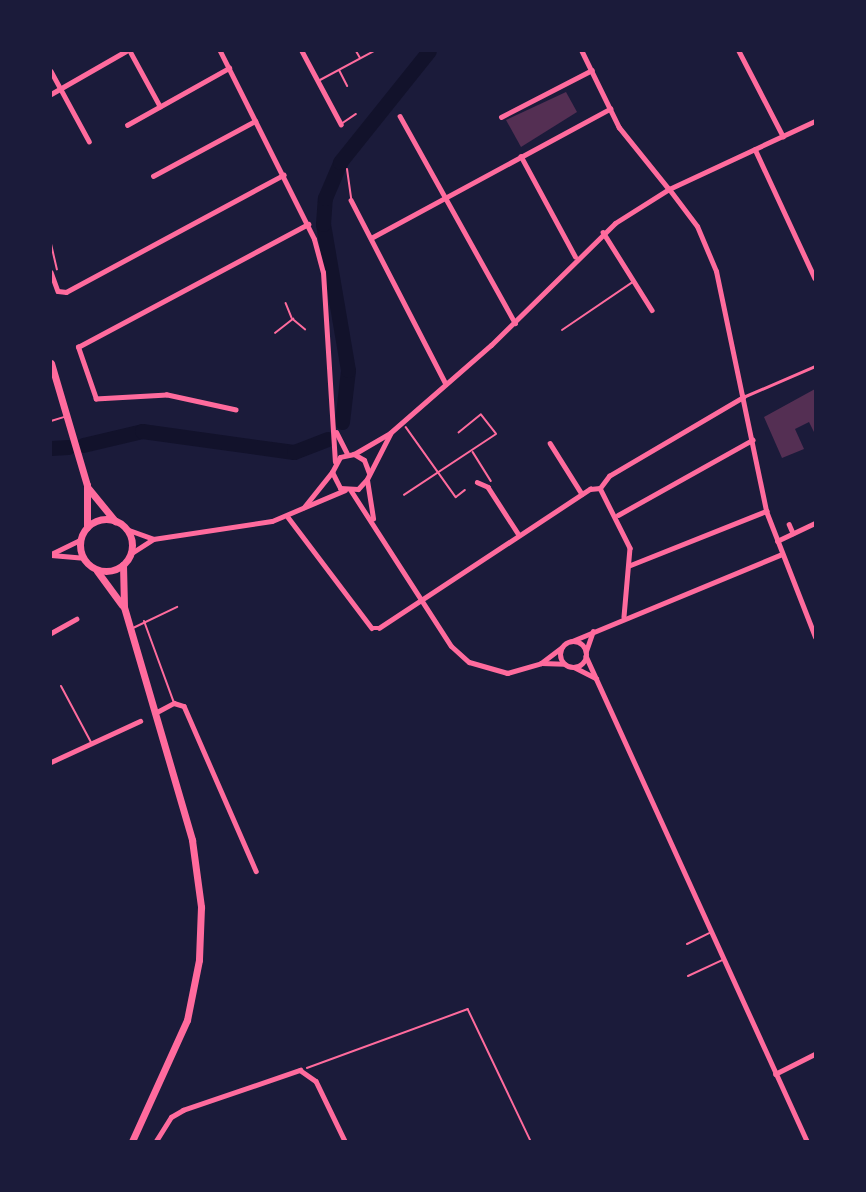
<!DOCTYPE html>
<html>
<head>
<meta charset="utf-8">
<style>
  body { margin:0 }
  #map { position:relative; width:866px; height:1192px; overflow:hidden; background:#1b1b3a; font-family:Ubuntu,sans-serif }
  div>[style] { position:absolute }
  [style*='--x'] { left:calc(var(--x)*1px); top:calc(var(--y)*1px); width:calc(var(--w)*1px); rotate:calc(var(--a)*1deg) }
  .river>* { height:15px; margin:-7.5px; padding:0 7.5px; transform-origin:7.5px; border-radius:7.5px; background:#12122b }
  .building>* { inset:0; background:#542f53 }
  .path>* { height:1.5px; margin:-0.75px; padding:0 0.75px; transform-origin:0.75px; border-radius:0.75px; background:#ff6b9d }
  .service>* { height:2px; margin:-1px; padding:0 1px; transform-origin:1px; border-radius:1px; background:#ff6b9d }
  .pedestrian>* { height:3px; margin:-1.5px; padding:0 1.5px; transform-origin:1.5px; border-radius:1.5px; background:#ff6b9d }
  .minor>* { height:4.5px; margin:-2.25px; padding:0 2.25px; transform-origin:2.25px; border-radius:2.25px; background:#ff6b9d }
  .tertiary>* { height:5px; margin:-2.5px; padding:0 2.5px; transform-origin:2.5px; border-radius:2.5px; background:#ff6b9d }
  .tertiary>.ring { margin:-2.5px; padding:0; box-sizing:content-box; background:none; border:5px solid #ff6b9d; border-radius:50% }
  .primary>* { height:7px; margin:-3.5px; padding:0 3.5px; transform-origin:3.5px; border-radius:3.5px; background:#ff6b9d }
  .primary>.ring { margin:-3.5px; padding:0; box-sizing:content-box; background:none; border:7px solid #ff6b9d; border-radius:50% }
  span { translate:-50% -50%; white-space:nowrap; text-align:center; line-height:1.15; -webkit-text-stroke:4.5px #1b1b3a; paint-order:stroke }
  .frame { position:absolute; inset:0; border:52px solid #1b1b3a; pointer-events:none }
</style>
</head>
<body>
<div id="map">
  <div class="river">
    <i style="--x:342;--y:422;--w:52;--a:-83.4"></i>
    <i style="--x:348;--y:370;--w:148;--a:-99.7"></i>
    <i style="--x:323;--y:224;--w:26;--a:-86"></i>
    <i style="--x:325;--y:198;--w:39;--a:-67"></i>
    <i style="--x:340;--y:162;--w:142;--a:-51.3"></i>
    <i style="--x:83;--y:445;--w:61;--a:-13.3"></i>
    <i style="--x:142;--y:431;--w:153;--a:7.9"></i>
    <i style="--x:294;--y:452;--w:36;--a:-21"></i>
    <i style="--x:51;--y:448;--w:17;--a:-3"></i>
  </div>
  <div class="building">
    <i style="clip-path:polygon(566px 92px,577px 112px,521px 147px,506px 120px)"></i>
    <i style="clip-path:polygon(815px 389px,815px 434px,809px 422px,795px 429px,804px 449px,782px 458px,764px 417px)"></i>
  </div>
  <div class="path">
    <i style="--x:51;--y:242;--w:28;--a:77"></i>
    <i style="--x:286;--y:303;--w:16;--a:68"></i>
    <i style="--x:275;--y:333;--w:23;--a:-38"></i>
    <i style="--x:293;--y:319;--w:16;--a:40"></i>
    <i style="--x:406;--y:427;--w:86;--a:54.5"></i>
    <i style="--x:456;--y:497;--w:11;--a:-38"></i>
    <i style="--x:473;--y:452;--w:34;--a:58"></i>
    <i style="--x:404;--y:495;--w:110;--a:-33.5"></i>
    <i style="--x:496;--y:434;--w:24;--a:-128"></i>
    <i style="--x:481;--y:415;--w:28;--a:141"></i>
    <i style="--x:307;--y:1068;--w:171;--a:-20.1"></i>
    <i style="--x:468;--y:1009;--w:146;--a:64.5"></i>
  </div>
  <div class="service">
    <i style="--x:356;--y:51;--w:8;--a:60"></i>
    <i style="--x:339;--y:70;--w:18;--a:63"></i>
    <i style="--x:320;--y:80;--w:61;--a:-28.2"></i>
    <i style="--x:341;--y:124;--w:18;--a:-34"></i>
    <i style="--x:347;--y:169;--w:30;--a:82"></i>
    <i style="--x:562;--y:330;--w:87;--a:-34.2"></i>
    <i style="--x:51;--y:421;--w:14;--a:-17"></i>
    <i style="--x:144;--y:621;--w:87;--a:69.9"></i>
    <i style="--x:133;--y:628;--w:49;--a:-25.5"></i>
    <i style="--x:61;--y:686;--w:66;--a:61.9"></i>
    <i style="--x:687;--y:944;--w:28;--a:-26"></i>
    <i style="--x:688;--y:976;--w:40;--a:-25"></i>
  </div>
  <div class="pedestrian">
    <i style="--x:743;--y:397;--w:78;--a:-23.3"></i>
  </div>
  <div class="minor">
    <i style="--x:130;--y:51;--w:63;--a:61.4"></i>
    <i style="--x:302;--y:51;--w:83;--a:61.9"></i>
    <i style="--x:582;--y:51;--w:85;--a:64"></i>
    <i style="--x:619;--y:127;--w:80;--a:51.1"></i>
    <i style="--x:739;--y:51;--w:96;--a:62.6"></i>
    <i style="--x:51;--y:71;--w:80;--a:61.5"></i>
    <i style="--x:51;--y:94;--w:86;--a:-29.8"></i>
    <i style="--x:400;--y:116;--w:237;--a:60.9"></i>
    <i style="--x:501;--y:117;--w:102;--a:-27.3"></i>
    <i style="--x:127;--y:125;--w:117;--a:-29.2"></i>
    <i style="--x:755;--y:149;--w:142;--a:65.1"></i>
    <i style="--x:521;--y:156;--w:114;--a:61.6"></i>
    <i style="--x:153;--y:176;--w:116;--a:-28.3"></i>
    <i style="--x:351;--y:200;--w:207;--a:62.7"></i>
    <i style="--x:603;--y:232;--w:92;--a:57.9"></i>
    <i style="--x:371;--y:238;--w:272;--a:-28.4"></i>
    <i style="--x:51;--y:272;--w:20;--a:70"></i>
    <i style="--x:58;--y:291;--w:8;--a:7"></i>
    <i style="--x:66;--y:292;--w:247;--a:-28.3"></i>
    <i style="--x:236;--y:410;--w:71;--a:-167.7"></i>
    <i style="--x:167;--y:395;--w:71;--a:176.8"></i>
    <i style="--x:96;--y:399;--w:55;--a:-109.1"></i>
    <i style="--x:78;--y:347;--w:261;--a:-28.1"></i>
    <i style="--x:550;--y:443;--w:60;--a:57.9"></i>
    <i style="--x:477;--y:482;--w:12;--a:24"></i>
    <i style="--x:488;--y:487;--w:57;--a:57.1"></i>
    <i style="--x:600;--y:488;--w:15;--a:-53"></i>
    <i style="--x:609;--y:476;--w:156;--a:-30.5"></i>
    <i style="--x:600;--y:488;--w:67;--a:63.4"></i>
    <i style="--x:630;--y:548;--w:69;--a:95"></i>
    <i style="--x:618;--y:515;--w:154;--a:-29.2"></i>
    <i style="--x:288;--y:517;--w:139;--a:52.9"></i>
    <i style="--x:372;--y:628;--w:7;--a:0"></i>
    <i style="--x:379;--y:628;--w:253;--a:-33.4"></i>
    <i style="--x:590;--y:489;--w:10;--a:-6"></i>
    <i style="--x:789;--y:524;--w:10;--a:66"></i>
    <i style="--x:777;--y:541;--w:42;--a:-25.3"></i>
    <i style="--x:628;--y:566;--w:149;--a:-21.7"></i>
    <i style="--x:51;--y:633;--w:29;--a:-29"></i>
    <i style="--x:586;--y:656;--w:533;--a:65.5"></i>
    <i style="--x:574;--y:667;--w:25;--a:27"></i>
    <i style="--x:155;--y:713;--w:21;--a:-28"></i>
    <i style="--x:174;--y:703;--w:10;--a:17"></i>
    <i style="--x:184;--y:706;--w:180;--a:66.4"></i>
    <i style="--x:51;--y:762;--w:98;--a:-24.7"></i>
    <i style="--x:775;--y:1074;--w:45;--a:-26.6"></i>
    <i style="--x:156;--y:1141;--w:28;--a:-58"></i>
    <i style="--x:171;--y:1117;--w:14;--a:-30"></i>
    <i style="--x:183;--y:1110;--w:124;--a:-18.9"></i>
    <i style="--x:300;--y:1070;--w:19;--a:35"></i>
    <i style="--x:316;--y:1081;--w:67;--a:64.2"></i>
  </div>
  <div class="tertiary">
    <i style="--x:220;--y:51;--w:210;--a:63.4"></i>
    <i style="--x:314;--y:239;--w:34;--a:75"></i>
    <i style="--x:323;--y:272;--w:190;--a:86.4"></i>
    <i style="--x:669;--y:189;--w:46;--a:52.9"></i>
    <i style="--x:697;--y:226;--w:49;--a:67.1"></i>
    <i style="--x:716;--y:271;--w:245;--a:78.2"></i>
    <i style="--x:766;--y:511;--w:135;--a:68.7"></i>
    <i style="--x:336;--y:432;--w:25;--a:63"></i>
    <i style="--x:354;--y:454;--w:42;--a:-30.3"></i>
    <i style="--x:390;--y:433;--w:134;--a:-41.1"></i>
    <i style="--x:491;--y:345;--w:174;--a:-44.5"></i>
    <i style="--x:615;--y:223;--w:64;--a:-32.2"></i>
    <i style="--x:669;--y:189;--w:161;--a:-25"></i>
    <i style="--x:369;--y:473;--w:14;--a:-111"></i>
    <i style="--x:364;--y:460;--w:12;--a:-149"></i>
    <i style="--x:354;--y:454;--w:14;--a:168"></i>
    <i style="--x:340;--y:457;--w:17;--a:118"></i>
    <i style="--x:332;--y:472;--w:18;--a:63"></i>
    <i style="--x:340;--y:488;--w:18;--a:3"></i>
    <i style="--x:358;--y:489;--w:13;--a:-48"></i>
    <i style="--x:367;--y:479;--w:51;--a:-62.9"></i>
    <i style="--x:367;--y:480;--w:39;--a:81"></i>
    <i style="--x:351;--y:491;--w:184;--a:57.2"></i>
    <i style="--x:451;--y:646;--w:24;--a:42"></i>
    <i style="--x:469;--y:662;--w:40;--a:16"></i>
    <i style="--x:507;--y:673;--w:35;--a:-16"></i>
    <i style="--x:541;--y:663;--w:26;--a:-37"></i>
    <i style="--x:304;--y:507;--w:45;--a:-51.3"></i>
    <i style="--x:126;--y:529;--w:29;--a:20"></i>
    <i style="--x:153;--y:539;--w:120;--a:-8.6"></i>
    <i style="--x:272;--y:521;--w:79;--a:-23"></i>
    <i style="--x:51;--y:554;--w:32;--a:-26"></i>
    <i style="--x:130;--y:554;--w:27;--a:-33"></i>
    <i style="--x:51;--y:555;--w:32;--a:5"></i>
    <i class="ring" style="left:560px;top:641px;width:21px;height:21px"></i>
    <i style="--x:572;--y:641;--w:225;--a:-22.5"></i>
    <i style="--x:586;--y:651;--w:21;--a:-71"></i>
    <i style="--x:541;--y:663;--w:23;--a:2"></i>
  </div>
  <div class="primary">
    <i style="--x:51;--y:363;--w:127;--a:73.6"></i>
    <i style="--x:87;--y:485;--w:42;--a:90"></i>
    <i style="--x:88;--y:488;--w:43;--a:50.7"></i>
    <i class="ring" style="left:80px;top:519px;width:45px;height:45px"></i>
    <i style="--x:123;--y:565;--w:42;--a:88.6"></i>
    <i style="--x:124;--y:607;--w:243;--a:73.7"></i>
    <i style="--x:192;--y:840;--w:68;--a:82.3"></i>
    <i style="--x:201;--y:907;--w:53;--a:92.2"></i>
    <i style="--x:199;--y:960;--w:61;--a:101.3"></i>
    <i style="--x:187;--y:1020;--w:133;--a:114.4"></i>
    <i style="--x:97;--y:571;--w:42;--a:53.7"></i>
  </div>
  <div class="frame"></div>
</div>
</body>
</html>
